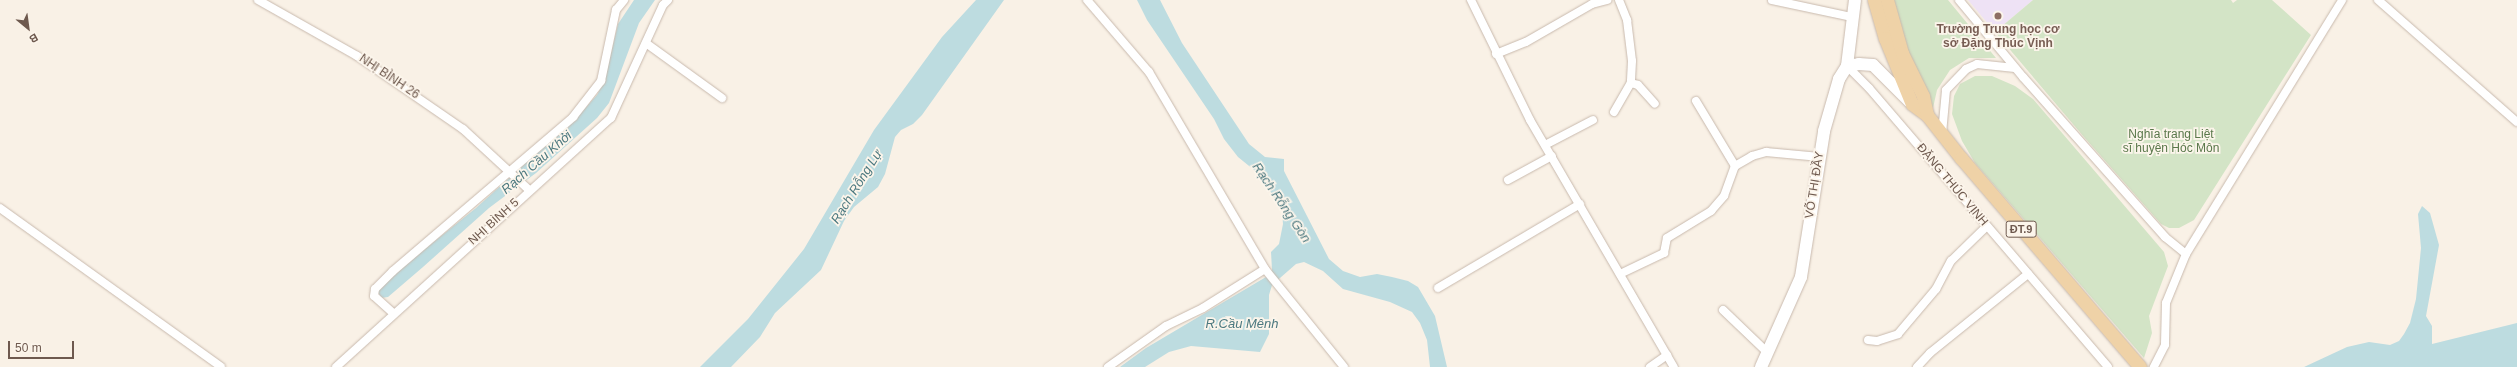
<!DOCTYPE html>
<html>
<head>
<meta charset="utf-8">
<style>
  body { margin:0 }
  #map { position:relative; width:2517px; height:367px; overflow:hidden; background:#f9f1e6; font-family:Helvetica,sans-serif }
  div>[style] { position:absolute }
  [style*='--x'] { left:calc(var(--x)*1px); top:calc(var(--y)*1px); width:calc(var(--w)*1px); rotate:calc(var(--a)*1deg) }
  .education>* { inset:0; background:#eee2f5 }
  .green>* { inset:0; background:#d3e4c6 }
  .water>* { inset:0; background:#bddce0 }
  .roads { filter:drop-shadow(0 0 1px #c8b9ad) drop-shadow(0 0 1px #c8b9ad) }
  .street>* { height:8px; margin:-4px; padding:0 4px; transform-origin:4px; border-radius:4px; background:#fff }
  .secondary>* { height:12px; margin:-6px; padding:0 6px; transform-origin:6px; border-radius:6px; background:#fff }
  .primary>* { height:13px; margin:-6.5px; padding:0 6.5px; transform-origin:6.5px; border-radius:6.5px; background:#efd2a7 }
  .dots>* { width:11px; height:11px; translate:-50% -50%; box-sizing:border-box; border:2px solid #fcf5eb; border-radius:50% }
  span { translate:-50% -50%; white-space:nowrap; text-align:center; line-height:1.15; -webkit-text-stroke:3.5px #fcf5eb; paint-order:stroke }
  .shield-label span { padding:1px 3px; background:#fcf5eb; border:1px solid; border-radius:3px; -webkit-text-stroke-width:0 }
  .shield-label { font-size:11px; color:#6e594e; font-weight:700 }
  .education-label { font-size:12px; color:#785e54; font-weight:700 }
  .street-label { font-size:12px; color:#6e594e }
  .park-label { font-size:12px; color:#5a784b }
  .water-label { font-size:13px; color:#4b787f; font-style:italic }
  .north { position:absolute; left:8px; top:8px; width:40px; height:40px; -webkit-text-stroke:3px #fcf5eb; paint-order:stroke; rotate:151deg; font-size:11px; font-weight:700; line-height:16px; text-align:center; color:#6e594e }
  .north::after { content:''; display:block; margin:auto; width:14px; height:18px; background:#6e594e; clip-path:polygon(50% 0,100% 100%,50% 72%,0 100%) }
  .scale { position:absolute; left:8px; top:341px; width:66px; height:18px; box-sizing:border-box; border:2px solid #6e594e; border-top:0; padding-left:5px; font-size:12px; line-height:14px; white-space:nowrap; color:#6e594e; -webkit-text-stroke:3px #fcf5eb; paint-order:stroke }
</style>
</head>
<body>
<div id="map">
  <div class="education">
    <i style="clip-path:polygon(1968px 0,2033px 0,1995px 32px)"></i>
  </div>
  <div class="green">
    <i style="clip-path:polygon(1889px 0,1948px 0,1996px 58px,1969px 58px,1950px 70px,1937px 90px,1933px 108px,1906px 55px)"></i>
    <i style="clip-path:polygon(2033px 0,2231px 0,2233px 3px,2237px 0,2272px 0,2311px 35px,2194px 220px,2179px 228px,2169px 228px,2161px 224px,2084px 137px,1995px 32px)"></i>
    <i style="clip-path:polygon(1975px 76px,1992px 76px,2015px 86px,2033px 99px,2164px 252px,2168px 266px,2149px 316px,2152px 333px,2144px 358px,1975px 163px,1962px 141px,1952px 114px,1954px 96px,1960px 84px)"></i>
  </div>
  <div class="water">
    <i style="clip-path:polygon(634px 0,655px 0,639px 23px,609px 103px,597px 118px,536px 173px,489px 208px,423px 267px,388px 297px,381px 298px,377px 290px,379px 286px,476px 208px,579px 115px,597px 95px,604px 82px,618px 24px)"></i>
    <i style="clip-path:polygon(976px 0,1004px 0,922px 115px,913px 124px,901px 130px,895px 137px,885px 174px,878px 187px,854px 207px,844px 221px,821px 270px,775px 313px,760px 337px,731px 367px,700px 367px,748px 319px,804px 249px,874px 130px,942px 37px)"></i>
    <i style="clip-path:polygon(1137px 0,1160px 0,1182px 43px,1249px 144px,1265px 157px,1284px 159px,1284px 171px,1329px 259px,1343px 271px,1360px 277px,1377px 274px,1392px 277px,1408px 281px,1418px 287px,1435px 316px,1447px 367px,1430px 367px,1427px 340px,1420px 323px,1412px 312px,1390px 302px,1343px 289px,1323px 271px,1304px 262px,1296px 264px,1272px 285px,1269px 295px,1269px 334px,1260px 352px,1191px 346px,1169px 352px,1145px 367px,1120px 367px,1146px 348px,1266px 277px,1272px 270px,1271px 252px,1279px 244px,1283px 224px,1282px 212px,1268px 187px,1259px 174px,1238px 157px,1224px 139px,1214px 119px,1147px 20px)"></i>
    <i style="clip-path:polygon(2422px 206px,2430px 213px,2439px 245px,2426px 316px,2432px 326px,2432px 344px,2517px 323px,2517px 367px,2304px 367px,2347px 347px,2369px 342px,2390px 345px,2399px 341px,2404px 334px,2410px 323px,2416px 299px,2421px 248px,2418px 214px)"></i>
  </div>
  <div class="roads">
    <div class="street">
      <i style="--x:258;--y:0;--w:114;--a:29.5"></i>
      <i style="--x:357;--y:56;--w:129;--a:34.6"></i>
      <i style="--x:463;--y:129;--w:90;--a:42.7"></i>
      <i style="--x:1087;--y:0;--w:95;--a:49.3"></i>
      <i style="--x:1149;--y:72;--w:229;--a:59.5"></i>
      <i style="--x:1265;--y:269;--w:126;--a:51.1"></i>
      <i style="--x:1471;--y:0;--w:134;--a:63.8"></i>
      <i style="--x:1530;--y:120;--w:286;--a:59.8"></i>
      <i style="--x:1619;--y:0;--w:22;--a:68"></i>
      <i style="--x:1627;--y:20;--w:41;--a:83"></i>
      <i style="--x:1632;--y:61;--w:22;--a:93"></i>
      <i style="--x:1631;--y:83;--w:7;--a:16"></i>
      <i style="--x:1638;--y:85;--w:25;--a:48"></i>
      <i style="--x:1772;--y:0;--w:82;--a:12"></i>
      <i style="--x:1959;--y:0;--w:100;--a:50.3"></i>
      <i style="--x:2023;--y:77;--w:214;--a:48.4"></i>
      <i style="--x:2165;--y:237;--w:27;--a:39"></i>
      <i style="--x:2186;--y:254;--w:53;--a:112.2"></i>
      <i style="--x:2166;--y:303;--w:42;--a:91.4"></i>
      <i style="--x:2165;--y:345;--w:25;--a:117"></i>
      <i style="--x:2378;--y:0;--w:185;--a:41.3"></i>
      <i style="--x:646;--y:43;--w:94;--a:35.9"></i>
      <i style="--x:1496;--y:54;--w:32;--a:-22"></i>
      <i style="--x:1526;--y:42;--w:76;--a:-29.9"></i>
      <i style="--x:1592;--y:4;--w:16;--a:-15"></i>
      <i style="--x:1847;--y:66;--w:31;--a:45"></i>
      <i style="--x:1869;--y:88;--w:367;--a:49.4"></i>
      <i style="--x:1696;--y:101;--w:76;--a:59"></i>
      <i style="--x:1735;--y:166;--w:20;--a:-30"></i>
      <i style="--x:1752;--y:156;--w:15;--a:-16"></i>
      <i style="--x:1766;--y:152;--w:54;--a:5.3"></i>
      <i style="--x:1614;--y:112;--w:34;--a:-60"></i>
      <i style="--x:1942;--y:134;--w:44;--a:-84.8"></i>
      <i style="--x:1946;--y:90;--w:29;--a:-46"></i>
      <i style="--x:1966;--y:69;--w:12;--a:-24"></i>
      <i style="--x:1977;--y:64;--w:38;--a:6"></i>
      <i style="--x:1545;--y:145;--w:54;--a:-27.5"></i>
      <i style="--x:1508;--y:180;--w:50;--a:-28.6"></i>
      <i style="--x:0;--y:208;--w:272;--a:35.7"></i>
      <i style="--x:2186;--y:254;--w:298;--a:-58.4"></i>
      <i style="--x:1620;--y:274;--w:49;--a:-25.5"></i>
      <i style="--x:1664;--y:253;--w:15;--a:-79"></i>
      <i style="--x:1667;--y:238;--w:52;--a:-31.5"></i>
      <i style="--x:1711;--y:211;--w:20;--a:-49"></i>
      <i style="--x:1724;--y:196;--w:32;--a:-70"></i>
      <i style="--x:1438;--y:288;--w:165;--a:-30.6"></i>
      <i style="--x:1723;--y:310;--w:62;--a:43.7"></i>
      <i style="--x:393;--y:313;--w:25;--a:-138"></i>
      <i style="--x:374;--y:296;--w:7;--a:-82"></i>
      <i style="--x:375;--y:289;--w:25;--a:-45"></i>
      <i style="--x:393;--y:271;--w:237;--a:-40.5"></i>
      <i style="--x:573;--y:117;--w:46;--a:-52.1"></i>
      <i style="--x:601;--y:81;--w:73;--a:-78.1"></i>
      <i style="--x:616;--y:10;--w:13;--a:-51"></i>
      <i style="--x:1868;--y:340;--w:9;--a:6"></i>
      <i style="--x:1877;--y:341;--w:22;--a:-18"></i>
      <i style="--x:1898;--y:334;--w:59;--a:-49.8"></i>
      <i style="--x:1936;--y:289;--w:32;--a:-62"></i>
      <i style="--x:1951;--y:261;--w:50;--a:-44.2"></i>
      <i style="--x:336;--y:367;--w:371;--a:-42.2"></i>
      <i style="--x:611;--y:118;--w:124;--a:-65.3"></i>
      <i style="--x:663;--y:5;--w:7;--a:-45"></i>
      <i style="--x:1108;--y:367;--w:71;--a:-35.3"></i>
      <i style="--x:1166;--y:326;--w:41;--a:-25.9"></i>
      <i style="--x:1203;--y:308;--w:73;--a:-32.2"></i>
      <i style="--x:1650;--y:367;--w:21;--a:-35"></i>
      <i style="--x:1917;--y:367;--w:19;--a:-47"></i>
      <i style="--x:1930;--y:353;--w:126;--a:-38.9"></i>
    </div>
    <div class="secondary">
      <i style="--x:1847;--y:66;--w:12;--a:-9"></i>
      <i style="--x:1859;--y:64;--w:14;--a:4"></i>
      <i style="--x:1873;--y:65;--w:52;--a:45"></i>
      <i style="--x:1761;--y:367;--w:98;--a:-66"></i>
      <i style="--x:1801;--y:277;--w:148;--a:-81"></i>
      <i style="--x:1824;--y:131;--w:54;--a:-73.9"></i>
      <i style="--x:1839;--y:79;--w:15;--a:-58"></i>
      <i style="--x:1847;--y:66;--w:66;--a:-83.1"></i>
    </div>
    <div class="primary">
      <i style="--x:1874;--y:0;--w:40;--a:74"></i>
      <i style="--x:1885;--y:38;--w:71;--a:67.8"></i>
      <i style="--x:1912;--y:104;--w:19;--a:36"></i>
      <i style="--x:1927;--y:115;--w:55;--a:51.7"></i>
      <i style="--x:1961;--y:158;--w:275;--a:49.4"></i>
      <i style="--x:1887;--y:0;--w:55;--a:74.2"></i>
      <i style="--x:1902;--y:53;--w:48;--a:64"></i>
      <i style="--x:1923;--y:96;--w:19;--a:78"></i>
    </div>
  </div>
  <div class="dots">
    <i style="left:1998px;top:16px;background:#8d6e63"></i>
  </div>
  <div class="shield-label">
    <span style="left:2021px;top:229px">ĐT.9</span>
  </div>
  <div class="education-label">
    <span style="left:1998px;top:37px">Trường Trung học cơ<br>sở Đặng Thúc Vịnh</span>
  </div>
  <div class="street-label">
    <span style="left:389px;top:77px;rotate:34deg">NHỊ BÌNH 26</span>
    <span style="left:1815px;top:185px;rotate:-81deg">VÕ THỊ ĐẦY</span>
    <span style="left:1952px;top:185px;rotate:50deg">ĐẶNG THÚC VỊNH</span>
    <span style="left:494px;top:222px;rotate:-42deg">NHỊ BÌNH 5</span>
  </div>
  <div class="park-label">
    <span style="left:2171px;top:142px">Nghĩa trang Liệt<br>sĩ huyện Hóc Môn</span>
  </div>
  <div class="water-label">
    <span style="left:537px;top:163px;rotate:-41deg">Rạch Cầu Khởi</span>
    <span style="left:857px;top:187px;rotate:-58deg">Rạch Rỗng Lự</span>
    <span style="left:1281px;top:203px;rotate:56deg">Rạch Rỗng Gòn</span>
    <span style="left:1242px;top:324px">R.Cầu Mênh</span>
  </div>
  <div class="north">B</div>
  <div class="scale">50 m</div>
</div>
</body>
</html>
